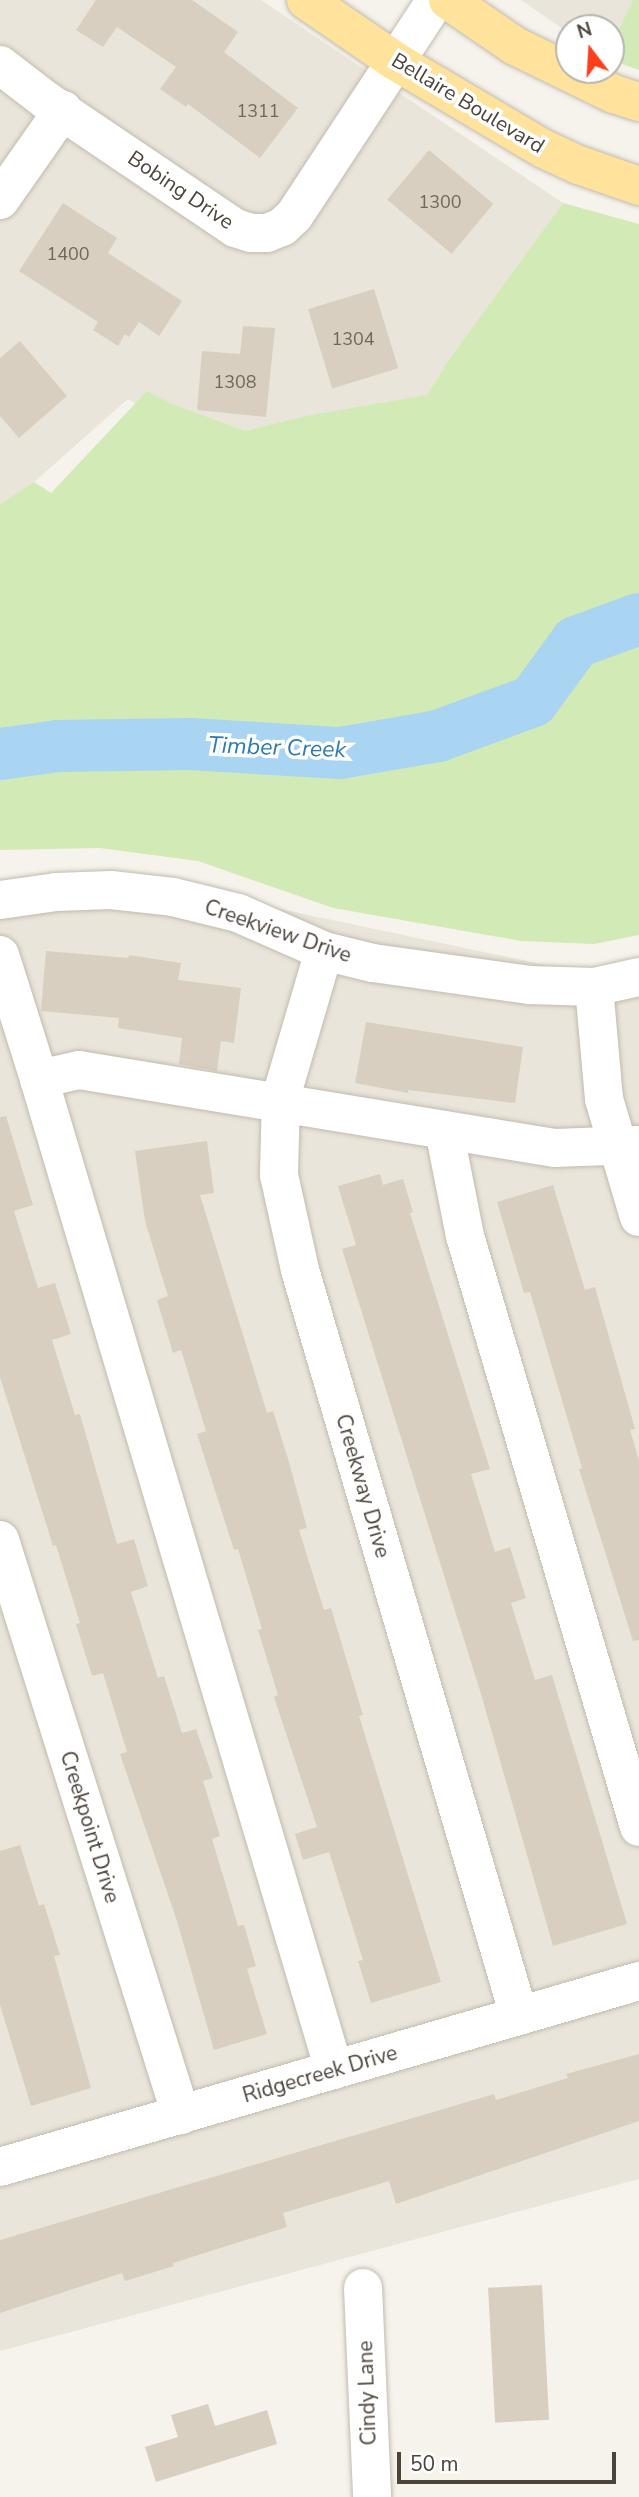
<!DOCTYPE html>
<html>
<head>
<meta charset="utf-8">
<style>
  body { margin:0 }
  #map { position:relative; width:639px; height:2497px; overflow:hidden; background:#f6f3ec; font-family:"Nunito Sans",sans-serif }
  div>[style] { position:absolute }
  [style*='--x'] { left:calc(var(--x)*1px); top:calc(var(--y)*1px); width:calc(var(--w)*1px); rotate:calc(var(--a)*1deg) }
  .residential>* { inset:0; background:#eae5da }
  .green>* { inset:0; background:#d2eab5 }
  .river>* { height:52px; margin:-26px; padding:0 26px; transform-origin:26px; border-radius:26px; background:#a9d4f2 }
  .building>* { inset:0; background:#d8cfc1; transform-origin:0 0 }
  .roads { filter:drop-shadow(0 0 2px #c2bbae) drop-shadow(0 0 2px #c2bbae) }
  .minor>* { height:38px; margin:-19px; padding:0 19px; transform-origin:19px; border-radius:19px; background:#fff }
  .major>* { height:38px; margin:-19px; padding:0 19px; transform-origin:19px; border-radius:19px; background:#ffe39c }
  span { translate:-50% -50%; white-space:nowrap; text-align:center; line-height:1.15; -webkit-text-stroke:7px #fff; paint-order:stroke }
  .number-label { font-size:18px; color:#6e675b }
  .number-label span { -webkit-text-stroke-width:0 }
  .street-label { font-size:21px; color:#4b4439 }
  .water-label { font-size:23px; color:#2e7ab2; font-style:italic }
  .north { position:absolute; left:555px; top:14px; width:70px; height:70px; box-sizing:border-box; background:#fff; border:2px solid #b7b4b0; border-radius:50%; rotate:343deg; font-size:19px; font-weight:700; line-height:28px; text-align:center; color:#4b4439 }
  .north::after { content:''; display:block; margin:auto; width:24px; height:32px; background:#fc3f1d; clip-path:polygon(50% 0,100% 100%,50% 72%,0 100%) }
  .scale { position:absolute; left:397px; top:2452px; width:219px; height:32px; box-sizing:border-box; border:4px solid #4b4439; border-top:0; padding-left:9px; font-size:21px; line-height:24px; white-space:nowrap; color:#4b4439; -webkit-text-stroke:5px #fff; paint-order:stroke }
</style>
</head>
<body>
<div id="map">
  <div class="residential">
    <i style="clip-path:polygon(0 0,261px 0,563px 203px,448px 361px,424px 400px,219px 455px,128px 399px,34px 482px,0 504px)"></i>
    <i style="clip-path:polygon(521px 0,633px 0,611px 45px,611px 28px,569px 28px,569px 33px)"></i>
    <i style="clip-path:polygon(133px 878px,588px 974px,639px 965px,639px 2179px,0 2351px,0 909px)"></i>
  </div>
  <div class="green">
    <i style="clip-path:polygon(633px 0,639px 0,639px 70px,611px 60px,611px 45px)"></i>
    <i style="clip-path:polygon(563px 203px,639px 224px,639px 935px,594px 944px,521px 941px,333px 908px,198px 861px,100px 848px,0 850px,0 504px,34px 482px,51px 493px,147px 391px,172px 404px,245px 431px,306px 416px,427px 395px,448px 361px)"></i>
  </div>
  <div class="river">
    <i style="--x:0;--y:754;--w:59;--a:-7.9"></i>
    <i style="--x:58;--y:746;--w:133;--a:-0.9"></i>
    <i style="--x:191;--y:744;--w:149;--a:3.5"></i>
    <i style="--x:340;--y:753;--w:99;--a:-9.8"></i>
    <i style="--x:438;--y:736;--w:101;--a:-20.2"></i>
    <i style="--x:533;--y:701;--w:73;--a:-53.9"></i>
    <i style="--x:576;--y:642;--w:67;--a:-20.1"></i>
  </div>
  <div class="building">
    <i style="clip-path:polygon(96px 0,192px 0,238px 32px,224px 52px,298px 108px,260px 158px,188px 104px,186px 107px,160px 89px,176px 67px,117px 27px,103px 47px,76px 30px)"></i>
    <i style="left:429px;top:150px;width:84px;height:65px;rotate:40deg"></i>
    <i style="clip-path:polygon(63px 203px,117px 238px,108px 253px,182px 301px,159px 336px,139px 322px,129px 337px,125px 334px,118px 346px,93px 330px,98px 322px,19px 271px)"></i>
    <i style="left:374px;top:289px;width:83px;height:69px;rotate:73deg"></i>
    <i style="clip-path:polygon(243px 326px,275px 328px,266px 417px,197px 410px,202px 351px,240px 354px)"></i>
    <i style="clip-path:polygon(20px 341px,67px 396px,19px 438px,0 416px,0 358px)"></i>
    <i style="clip-path:polygon(46px 951px,128px 958px,129px 955px,181px 963px,178px 980px,241px 988px,234px 1043px,221px 1041px,217px 1071px,179px 1064px,182px 1038px,118px 1028px,119px 1018px,41px 1011px)"></i>
    <i style="clip-path:polygon(366px 1022px,523px 1047px,515px 1103px,408px 1090px,408px 1093px,355px 1083px)"></i>
    <i style="clip-path:polygon(6px 1116px,33px 1205px,14px 1211px,38px 1288px,55px 1283px,71px 1334px,52px 1340px,75px 1415px,80px 1414px,117px 1544px,134px 1539px,148px 1586px,131px 1592px,158px 1678px,164px 1676px,182px 1733px,196px 1729px,213px 1778px,203px 1781px,220px 1836px,212px 1839px,238px 1926px,244px 1925px,256px 1966px,247px 1969px,267px 2034px,214px 2050px,177px 1921px,120px 1754px,127px 1752px,103px 1673px,92px 1676px,76px 1624px,80px 1623px,56px 1545px,53px 1546px,0 1377px,0 1117px)"></i>
    <i style="clip-path:polygon(207px 1141px,214px 1193px,200px 1195px,267px 1413px,273px 1411px,289px 1462px,307px 1528px,299px 1530px,324px 1610px,331px 1608px,363px 1715px,359px 1716px,441px 1982px,371px 2003px,358px 1961px,363px 1960px,329px 1852px,303px 1860px,295px 1834px,317px 1827px,274px 1697px,278px 1695px,258px 1630px,262px 1629px,238px 1549px,234px 1550px,197px 1434px,206px 1431px,181px 1350px,173px 1353px,157px 1300px,168px 1296px,145px 1221px,135px 1151px)"></i>
    <i style="clip-path:polygon(380px 1174px,383px 1185px,403px 1179px,413px 1212px,410px 1213px,490px 1469px,471px 1474px,495px 1552px,510px 1547px,526px 1598px,511px 1603px,535px 1680px,552px 1675px,627px 1924px,553px 1946px,481px 1694px,342px 1249px,356px 1245px,338px 1186px)"></i>
    <i style="clip-path:polygon(553px 1185px,585px 1290px,595px 1287px,635px 1429px,630px 1430px,639px 1461px,639px 1640px,633px 1641px,579px 1469px,582px 1468px,530px 1292px,524px 1293px,497px 1202px)"></i>
    <i style="clip-path:polygon(20px 1845px,39px 1906px,44px 1904px,60px 1955px,54px 1956px,91px 2088px,31px 2106px,0 2005px,0 1851px)"></i>
    <i style="clip-path:polygon(639px 2054px,639px 2121px,396px 2204px,389px 2181px,283px 2213px,287px 2227px,173px 2263px,174px 2266px,125px 2281px,122px 2273px,0 2313px,0 2240px,494px 2094px,496px 2100px,568px 2078px,566px 2074px)"></i>
    <i style="left:542px;top:2285px;width:135px;height:54px;rotate:87deg"></i>
    <i style="clip-path:polygon(208px 2404px,215px 2426px,267px 2410px,277px 2444px,156px 2482px,145px 2447px,178px 2437px,171px 2415px)"></i>
  </div>
  <div class="roads">
    <div class="minor">
      <i style="--x:0;--y:65;--w:59;--a:37.5"></i>
      <i style="--x:47;--y:101;--w:227;--a:34"></i>
      <i style="--x:235;--y:228;--w:17;--a:17"></i>
      <i style="--x:251;--y:233;--w:16;--a:0"></i>
      <i style="--x:267;--y:233;--w:16;--a:-22"></i>
      <i style="--x:282;--y:227;--w:16;--a:-43"></i>
      <i style="--x:294;--y:216;--w:258;--a:-56.7"></i>
      <i style="--x:0;--y:200;--w:110;--a:-55"></i>
      <i style="--x:0;--y:900;--w:57;--a:-8.1"></i>
      <i style="--x:56;--y:892;--w:55;--a:-2.1"></i>
      <i style="--x:111;--y:890;--w:62;--a:6.4"></i>
      <i style="--x:173;--y:897;--w:67;--a:13.8"></i>
      <i style="--x:238;--y:913;--w:94;--a:23.8"></i>
      <i style="--x:324;--y:951;--w:50;--a:13.8"></i>
      <i style="--x:373;--y:963;--w:159;--a:8"></i>
      <i style="--x:530;--y:985;--w:64;--a:1.8"></i>
      <i style="--x:594;--y:987;--w:46;--a:-12.5"></i>
      <i style="--x:324;--y:951;--w:152;--a:106.4"></i>
      <i style="--x:281;--y:1097;--w:78;--a:91.5"></i>
      <i style="--x:279;--y:1175;--w:97;--a:77.5"></i>
      <i style="--x:300;--y:1270;--w:777;--a:73.64"></i>
      <i style="--x:0;--y:955;--w:130;--a:72.5"></i>
      <i style="--x:39;--y:1079;--w:41;--a:-12.7"></i>
      <i style="--x:79;--y:1070;--w:482;--a:9.3"></i>
      <i style="--x:555;--y:1148;--w:84;--a:-2"></i>
      <i style="--x:594;--y:987;--w:112;--a:84.9"></i>
      <i style="--x:604;--y:1099;--w:123;--a:73.5"></i>
      <i style="--x:39;--y:1079;--w:1034;--a:73.42"></i>
      <i style="--x:444;--y:1130;--w:108;--a:78.8"></i>
      <i style="--x:465;--y:1236;--w:616;--a:73.59"></i>
      <i style="--x:0;--y:1540;--w:603;--a:72.53"></i>
      <i style="--x:0;--y:2167;--w:666;--a:-16.23"></i>
      <i style="--x:363;--y:2288;--w:209;--a:87.5"></i>
    </div>
    <div class="major">
      <i style="--x:306;--y:0;--w:108;--a:34.4"></i>
      <i style="--x:395;--y:61;--w:173;--a:30.6"></i>
      <i style="--x:544;--y:149;--w:38;--a:25"></i>
      <i style="--x:579;--y:165;--w:64;--a:19.3"></i>
      <i style="--x:448;--y:0;--w:81;--a:34.5"></i>
      <i style="--x:515;--y:46;--w:110;--a:25.9"></i>
      <i style="--x:614;--y:94;--w:26;--a:18"></i>
    </div>
  </div>
  <div class="number-label">
    <span style="left:258px;top:111px">1311</span>
    <span style="left:440px;top:202px">1300</span>
    <span style="left:68px;top:254px">1400</span>
    <span style="left:353px;top:339px">1304</span>
    <span style="left:235px;top:382px">1308</span>
  </div>
  <div class="street-label">
    <span style="left:468px;top:103px;rotate:31deg">Bellaire Boulevard</span>
    <span style="left:181px;top:190px;rotate:34deg">Bobing Drive</span>
    <span style="left:278px;top:931px;rotate:19deg">Creekview Drive</span>
    <span style="left:363px;top:1486px;rotate:74deg">Creekway Drive</span>
    <span style="left:90px;top:1827px;rotate:73deg">Creekpoint Drive</span>
    <span style="left:320px;top:2074px;rotate:-16deg">Ridgecreek Drive</span>
    <span style="left:367px;top:2393px;rotate:-92deg">Cindy Lane</span>
  </div>
  <div class="water-label">
    <span style="left:277px;top:748px;rotate:2deg">Timber Creek</span>
  </div>
  <div class="north">N</div>
  <div class="scale">50 m</div>
</div>
</body>
</html>
